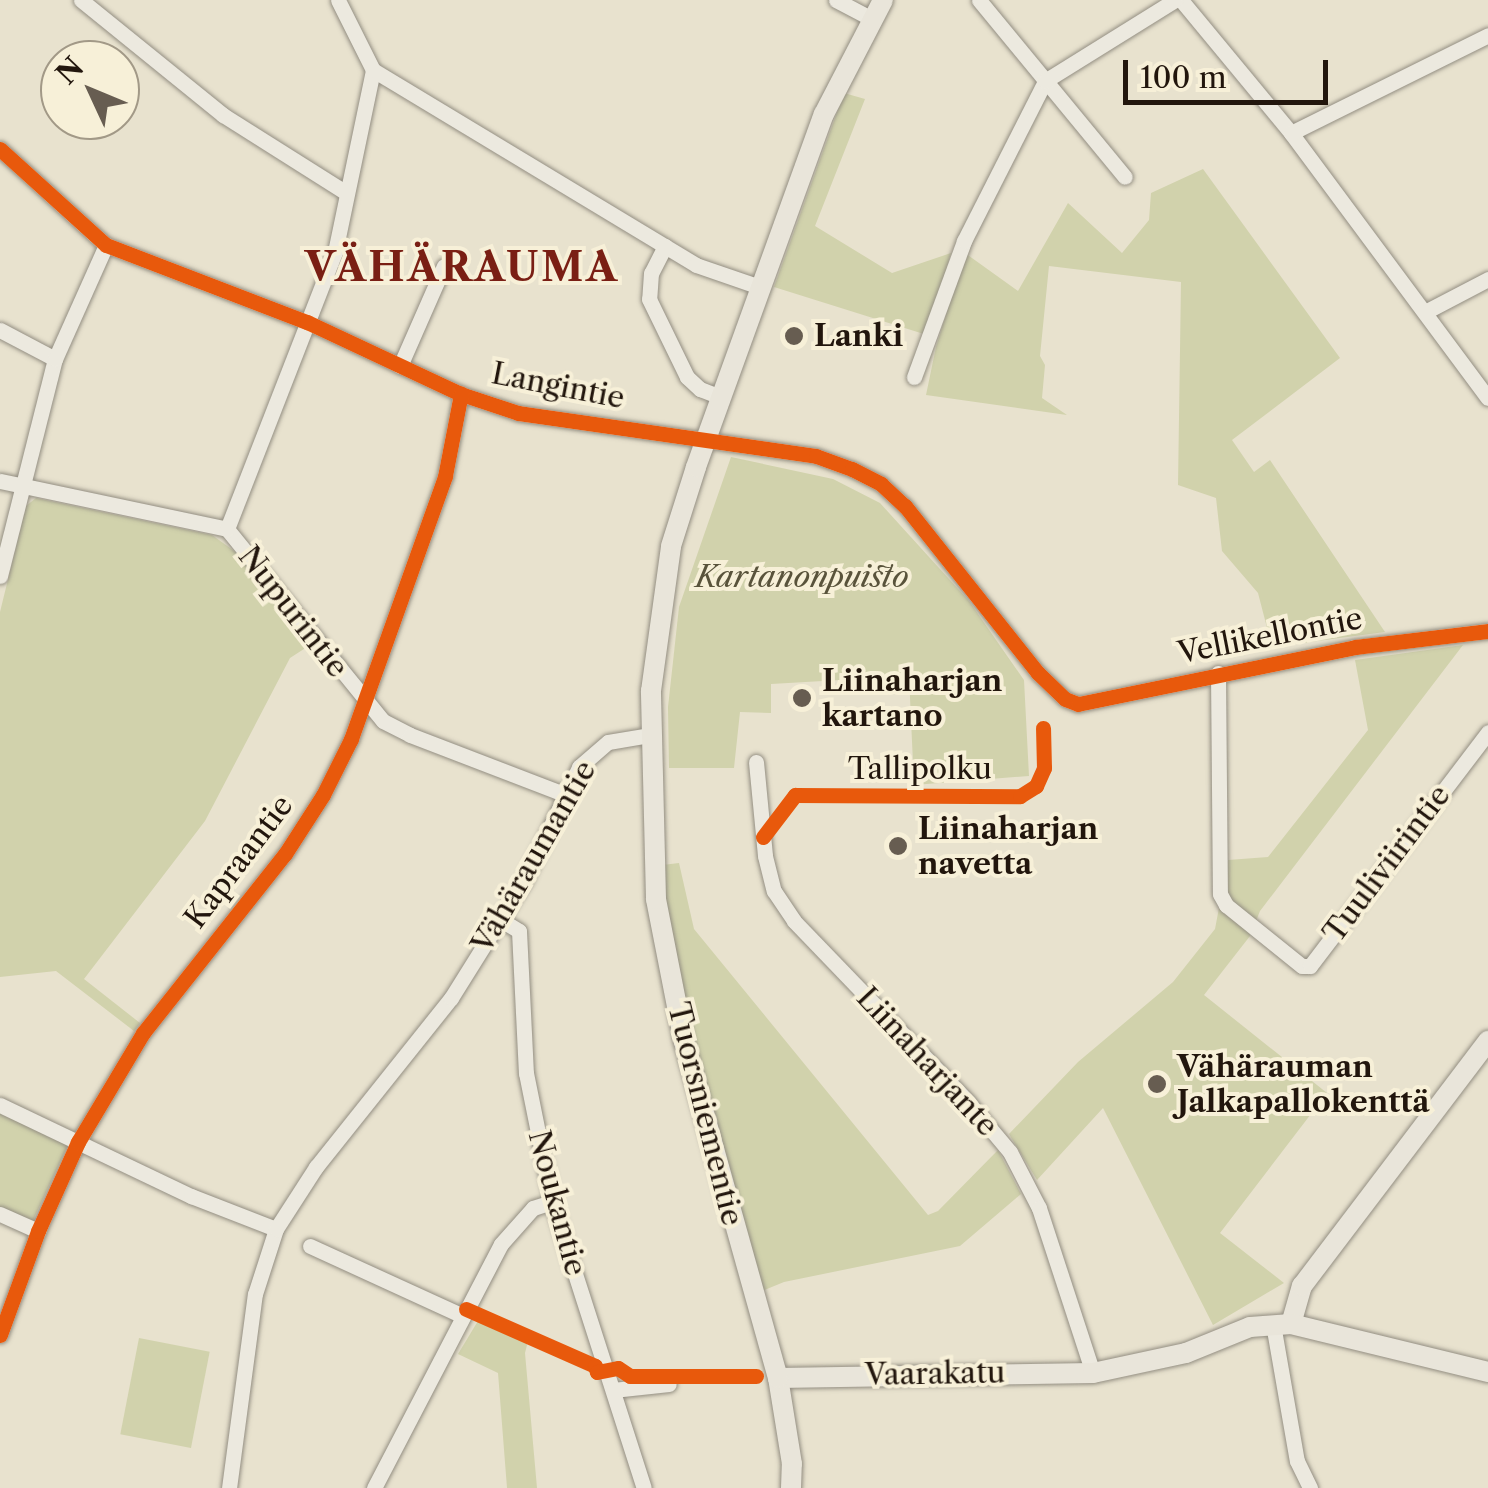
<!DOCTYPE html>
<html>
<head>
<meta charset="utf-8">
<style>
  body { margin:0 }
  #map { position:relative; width:1488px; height:1488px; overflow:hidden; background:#e8e2ce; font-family:"Libre Caslon Text",serif }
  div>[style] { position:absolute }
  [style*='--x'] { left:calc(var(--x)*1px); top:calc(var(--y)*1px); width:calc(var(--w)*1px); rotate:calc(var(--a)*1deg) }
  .green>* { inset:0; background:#d1d2ac; transform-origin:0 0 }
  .roads { filter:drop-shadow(0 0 2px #938e82) drop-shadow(0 0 2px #938e82) }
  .minor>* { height:15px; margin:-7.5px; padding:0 7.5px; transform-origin:7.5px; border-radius:7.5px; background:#ece9df }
  .major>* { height:20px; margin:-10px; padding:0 10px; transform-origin:10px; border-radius:10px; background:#e9e5da }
  .cycleway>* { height:15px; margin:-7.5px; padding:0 7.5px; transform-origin:7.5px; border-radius:7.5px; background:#e8590c }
  .dots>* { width:28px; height:28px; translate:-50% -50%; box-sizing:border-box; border:5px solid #f7f0d8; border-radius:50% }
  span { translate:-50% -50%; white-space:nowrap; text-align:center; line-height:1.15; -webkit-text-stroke:8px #f7f0d8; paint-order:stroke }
  .poi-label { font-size:30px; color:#22160d; font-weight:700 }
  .left { translate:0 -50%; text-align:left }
  .street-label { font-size:30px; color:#22160d }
  .park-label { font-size:30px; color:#59533b; font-style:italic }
  .district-label { font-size:40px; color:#7a1f14; font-weight:700; letter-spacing:2.5px }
  .north { position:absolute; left:40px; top:40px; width:100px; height:100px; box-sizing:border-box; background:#f7f0d8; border:2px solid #a29987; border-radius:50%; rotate:314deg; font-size:28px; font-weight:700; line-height:40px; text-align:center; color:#22160d }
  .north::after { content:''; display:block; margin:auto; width:35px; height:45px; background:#675d51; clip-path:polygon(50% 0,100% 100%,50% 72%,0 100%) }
  .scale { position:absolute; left:1123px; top:60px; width:205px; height:45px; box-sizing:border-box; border:5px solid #22160d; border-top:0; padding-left:12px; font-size:30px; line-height:35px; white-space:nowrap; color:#22160d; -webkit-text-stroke:8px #f7f0d8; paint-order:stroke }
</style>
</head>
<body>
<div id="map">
  <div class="green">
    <i style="clip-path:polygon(844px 93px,865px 99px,815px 226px,892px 273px,951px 253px,927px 335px,774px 287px)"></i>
    <i style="clip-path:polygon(1203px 169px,1340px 358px,1232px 440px,1254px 472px,1270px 460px,1385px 632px,1272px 647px,1258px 593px,1222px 551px,1216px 498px,1178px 485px,1181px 282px,1049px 266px,1040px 356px,1045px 365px,1042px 398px,1067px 415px,926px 395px,936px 347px,965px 253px,1018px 291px,1068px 203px,1122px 253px,1149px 220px,1151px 193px)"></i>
    <i style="clip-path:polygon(731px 457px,833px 479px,880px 503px,969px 601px,1024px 680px,1029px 776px,914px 785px,909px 676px,771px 684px,771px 713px,740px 712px,734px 768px,669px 768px,668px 707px,679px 607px)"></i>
    <i style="clip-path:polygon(36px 498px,212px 535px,241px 556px,307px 647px,290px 658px,205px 821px,84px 979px,140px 1023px,134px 1031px,56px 971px,0 977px,0 612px,26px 506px)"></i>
    <i style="clip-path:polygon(1463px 645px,1260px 911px,1250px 936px,1204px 995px,1327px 1093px,1220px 1233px,1284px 1283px,1213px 1325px,1103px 1108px,1037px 1180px,1009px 1134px,1078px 1062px,1173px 982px,1215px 929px,1228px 860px,1268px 857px,1368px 730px,1355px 660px)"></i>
    <i style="clip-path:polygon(679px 863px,694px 929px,928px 1215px,938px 1211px,998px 1150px,1021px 1194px,960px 1246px,784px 1282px,752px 1295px,656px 899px,654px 866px)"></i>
    <i style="clip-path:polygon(0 1107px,71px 1138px,30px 1227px,0 1214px)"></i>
    <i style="clip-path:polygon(481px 1316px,529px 1337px,525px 1353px,537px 1488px,507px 1488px,498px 1373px,458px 1354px)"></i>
    <i style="left:139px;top:1338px;width:72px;height:98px;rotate:11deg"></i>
  </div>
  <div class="roads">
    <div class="minor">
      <i style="--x:81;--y:0;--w:183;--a:39"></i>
      <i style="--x:223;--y:115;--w:144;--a:32.3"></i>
      <i style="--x:836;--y:0;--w:41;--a:27.8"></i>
      <i style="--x:979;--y:0;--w:229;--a:50.5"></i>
      <i style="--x:1181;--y:0;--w:173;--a:50.4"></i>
      <i style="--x:1291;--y:133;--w:330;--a:53.4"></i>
      <i style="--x:373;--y:70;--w:377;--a:31.1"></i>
      <i style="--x:696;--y:265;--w:68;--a:19"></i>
      <i style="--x:1291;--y:133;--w:220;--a:-26.4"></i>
      <i style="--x:0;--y:149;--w:143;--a:42.2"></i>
      <i style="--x:106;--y:245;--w:215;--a:21"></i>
      <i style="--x:307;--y:322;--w:170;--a:25.1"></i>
      <i style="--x:461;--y:394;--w:60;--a:18.4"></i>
      <i style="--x:518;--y:413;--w:301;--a:8.2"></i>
      <i style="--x:816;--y:456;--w:38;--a:20"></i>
      <i style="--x:852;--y:469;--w:33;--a:27"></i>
      <i style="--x:881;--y:484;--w:33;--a:43"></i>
      <i style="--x:905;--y:506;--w:213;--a:51.5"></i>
      <i style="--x:1038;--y:673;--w:37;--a:44"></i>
      <i style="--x:1065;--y:699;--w:14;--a:21"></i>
      <i style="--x:1078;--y:704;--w:283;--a:-11.6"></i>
      <i style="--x:1355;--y:647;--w:134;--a:-6.9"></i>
      <i style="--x:665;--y:246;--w:30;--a:117"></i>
      <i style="--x:651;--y:273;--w:26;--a:94"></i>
      <i style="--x:649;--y:299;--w:87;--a:64"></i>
      <i style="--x:687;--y:377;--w:18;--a:43"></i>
      <i style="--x:700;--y:389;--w:22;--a:21"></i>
      <i style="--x:1425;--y:312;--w:71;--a:-27.6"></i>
      <i style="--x:0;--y:330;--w:62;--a:27.8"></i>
      <i style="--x:400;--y:366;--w:109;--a:-66.3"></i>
      <i style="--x:914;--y:377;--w:145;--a:-69.8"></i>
      <i style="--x:964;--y:241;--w:179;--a:-63.1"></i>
      <i style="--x:1045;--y:81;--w:153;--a:-31.9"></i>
      <i style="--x:0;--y:481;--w:232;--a:11.9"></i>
      <i style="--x:227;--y:529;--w:247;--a:50.9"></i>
      <i style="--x:383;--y:721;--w:30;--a:27"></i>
      <i style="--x:410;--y:735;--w:167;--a:21"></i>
      <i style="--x:227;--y:529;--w:297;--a:-68.7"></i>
      <i style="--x:335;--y:252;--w:186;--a:-78.2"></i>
      <i style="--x:373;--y:70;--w:78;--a:-116.6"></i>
      <i style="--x:0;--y:576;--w:224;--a:-75.8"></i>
      <i style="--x:55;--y:359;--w:125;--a:-65.9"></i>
      <i style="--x:1218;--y:673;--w:221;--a:89.5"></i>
      <i style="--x:1220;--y:894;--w:13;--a:61"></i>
      <i style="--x:1226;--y:905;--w:97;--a:38.8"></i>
      <i style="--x:1302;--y:966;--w:8;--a:0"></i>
      <i style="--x:1310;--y:966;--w:294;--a:-52.7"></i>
      <i style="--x:756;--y:762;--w:94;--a:84.5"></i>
      <i style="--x:765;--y:856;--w:36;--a:76"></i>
      <i style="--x:774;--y:891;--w:36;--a:56"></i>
      <i style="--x:794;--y:921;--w:251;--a:46.1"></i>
      <i style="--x:968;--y:1102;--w:65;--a:50"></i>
      <i style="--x:1010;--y:1152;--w:63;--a:62.6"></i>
      <i style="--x:1039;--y:1208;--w:174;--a:71.9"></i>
      <i style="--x:501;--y:920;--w:21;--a:31"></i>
      <i style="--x:519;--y:931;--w:142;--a:87.2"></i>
      <i style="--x:526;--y:1073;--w:132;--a:78.6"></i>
      <i style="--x:552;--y:1202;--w:300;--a:72.2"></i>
      <i style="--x:0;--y:1105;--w:212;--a:25.5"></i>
      <i style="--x:191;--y:1196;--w:91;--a:21.2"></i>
      <i style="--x:0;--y:1214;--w:42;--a:24.1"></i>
      <i style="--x:310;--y:1246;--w:168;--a:24.6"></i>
      <i style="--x:1273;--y:1324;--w:139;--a:80.1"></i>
      <i style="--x:1297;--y:1461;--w:30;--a:64"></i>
      <i style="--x:0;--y:1335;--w:111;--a:-69.9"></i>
      <i style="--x:38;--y:1231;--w:98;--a:-65.8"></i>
      <i style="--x:78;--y:1142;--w:127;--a:-59.2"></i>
      <i style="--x:143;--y:1033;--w:228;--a:-51.6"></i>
      <i style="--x:285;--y:854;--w:70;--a:-57.2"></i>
      <i style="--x:323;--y:795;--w:63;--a:-63.4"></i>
      <i style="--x:351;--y:739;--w:279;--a:-70.3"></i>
      <i style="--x:445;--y:476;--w:84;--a:-79"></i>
      <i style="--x:613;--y:1390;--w:56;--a:-6.1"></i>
      <i style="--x:229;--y:1488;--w:196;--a:-82.4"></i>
      <i style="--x:255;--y:1294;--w:68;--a:-72.1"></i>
      <i style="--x:276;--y:1229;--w:74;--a:-57.2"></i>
      <i style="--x:316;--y:1167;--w:216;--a:-51.4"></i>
      <i style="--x:451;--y:998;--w:138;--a:-58"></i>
      <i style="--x:524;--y:881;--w:127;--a:-64.2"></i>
      <i style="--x:579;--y:767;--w:38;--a:-41"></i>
      <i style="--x:608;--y:742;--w:43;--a:-9.5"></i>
      <i style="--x:374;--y:1488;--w:275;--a:-62.5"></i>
      <i style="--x:501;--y:1244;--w:48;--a:-48.4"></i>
      <i style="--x:533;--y:1208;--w:20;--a:-18"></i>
    </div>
    <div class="major">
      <i style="--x:1291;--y:1324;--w:40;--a:-74"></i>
      <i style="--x:1302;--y:1286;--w:308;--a:-52.8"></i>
      <i style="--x:778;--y:1378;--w:315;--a:-0.9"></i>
      <i style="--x:1093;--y:1373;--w:95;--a:-12.1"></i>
      <i style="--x:1186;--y:1353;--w:69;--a:-22.1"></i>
      <i style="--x:1250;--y:1327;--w:41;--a:-4.2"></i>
      <i style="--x:1291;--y:1324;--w:203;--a:13.7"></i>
      <i style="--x:791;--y:1488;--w:24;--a:-88"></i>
      <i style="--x:792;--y:1464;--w:87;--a:-99.2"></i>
      <i style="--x:778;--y:1378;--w:349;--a:-105.6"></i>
      <i style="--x:684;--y:1042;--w:146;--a:-101.1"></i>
      <i style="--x:656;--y:899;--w:208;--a:-91.4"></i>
      <i style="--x:651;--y:691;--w:146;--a:-82.1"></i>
      <i style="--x:671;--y:546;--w:83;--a:-72.4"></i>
      <i style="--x:696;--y:467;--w:375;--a:-70.1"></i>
      <i style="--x:824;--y:114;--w:128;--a:-62.6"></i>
    </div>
  </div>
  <div class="cycleway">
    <i style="--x:0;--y:149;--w:143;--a:42.2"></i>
    <i style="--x:106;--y:245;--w:215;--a:21"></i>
    <i style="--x:307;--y:322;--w:170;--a:25.1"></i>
    <i style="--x:461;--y:394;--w:60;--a:18.4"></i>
    <i style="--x:518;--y:413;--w:301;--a:8.2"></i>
    <i style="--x:816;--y:456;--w:38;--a:20"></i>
    <i style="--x:852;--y:469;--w:33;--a:27"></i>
    <i style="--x:881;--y:484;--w:33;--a:43"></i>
    <i style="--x:905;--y:506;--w:213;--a:51.5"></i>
    <i style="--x:1038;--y:673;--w:37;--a:44"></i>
    <i style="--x:1065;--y:699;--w:14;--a:21"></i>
    <i style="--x:1078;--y:704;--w:283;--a:-11.6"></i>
    <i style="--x:1355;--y:647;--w:134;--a:-6.9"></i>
    <i style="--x:763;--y:837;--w:53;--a:-52.7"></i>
    <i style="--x:795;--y:795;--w:225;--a:0.3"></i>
    <i style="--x:1020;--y:796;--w:19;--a:-32"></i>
    <i style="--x:1036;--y:786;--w:20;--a:-66"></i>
    <i style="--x:1044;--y:768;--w:40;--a:-91.4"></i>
    <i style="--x:466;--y:1309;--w:141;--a:23.8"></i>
    <i style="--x:595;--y:1366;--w:6;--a:72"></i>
    <i style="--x:597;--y:1372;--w:21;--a:-11"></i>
    <i style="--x:618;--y:1368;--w:14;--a:34"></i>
    <i style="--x:630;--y:1376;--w:126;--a:0"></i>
    <i style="--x:0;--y:1335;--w:111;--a:-69.9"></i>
    <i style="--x:38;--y:1231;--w:98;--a:-65.8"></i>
    <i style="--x:78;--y:1142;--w:127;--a:-59.2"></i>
    <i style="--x:143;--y:1033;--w:228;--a:-51.6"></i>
    <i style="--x:285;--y:854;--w:70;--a:-57.2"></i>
    <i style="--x:323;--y:795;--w:63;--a:-63.4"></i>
    <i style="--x:351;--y:739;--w:279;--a:-70.3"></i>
    <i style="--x:445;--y:476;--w:84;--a:-79"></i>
  </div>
  <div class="dots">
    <i style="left:794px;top:336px;background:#675d51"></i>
    <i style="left:802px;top:698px;background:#675d51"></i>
    <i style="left:898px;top:846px;background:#675d51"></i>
    <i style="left:1157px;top:1084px;background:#675d51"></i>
  </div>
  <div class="poi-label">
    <span class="left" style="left:814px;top:336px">Lanki</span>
    <span class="left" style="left:822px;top:698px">Liinaharjan<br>kartano</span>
    <span class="left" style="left:918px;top:846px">Liinaharjan<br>navetta</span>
    <span class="left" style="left:1177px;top:1084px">Vähärauman<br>Jalkapallokenttä</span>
  </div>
  <div class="street-label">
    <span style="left:558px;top:386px;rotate:11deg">Langintie</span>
    <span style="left:293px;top:612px;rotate:52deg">Nupurintie</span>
    <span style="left:1270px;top:636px;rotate:-11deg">Vellikellontie</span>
    <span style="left:920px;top:769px">Tallipolku</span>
    <span style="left:534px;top:857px;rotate:-60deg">Vähäraumantie</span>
    <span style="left:239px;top:862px;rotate:-53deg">Kapraantie</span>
    <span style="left:1387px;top:864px;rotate:-53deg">Tuuliviirintie</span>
    <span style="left:927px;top:1062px;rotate:47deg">Liinaharjante</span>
    <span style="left:705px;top:1114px;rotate:76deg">Tuorsniementie</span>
    <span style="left:557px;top:1203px;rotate:75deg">Noukantie</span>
    <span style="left:935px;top:1374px;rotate:-1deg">Vaarakatu</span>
  </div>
  <div class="park-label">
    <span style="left:802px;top:577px">Kartanonpuisto</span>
  </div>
  <div class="district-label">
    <span style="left:462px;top:267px">VÄHÄRAUMA</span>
  </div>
  <div class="north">N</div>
  <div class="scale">100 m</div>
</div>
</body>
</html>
